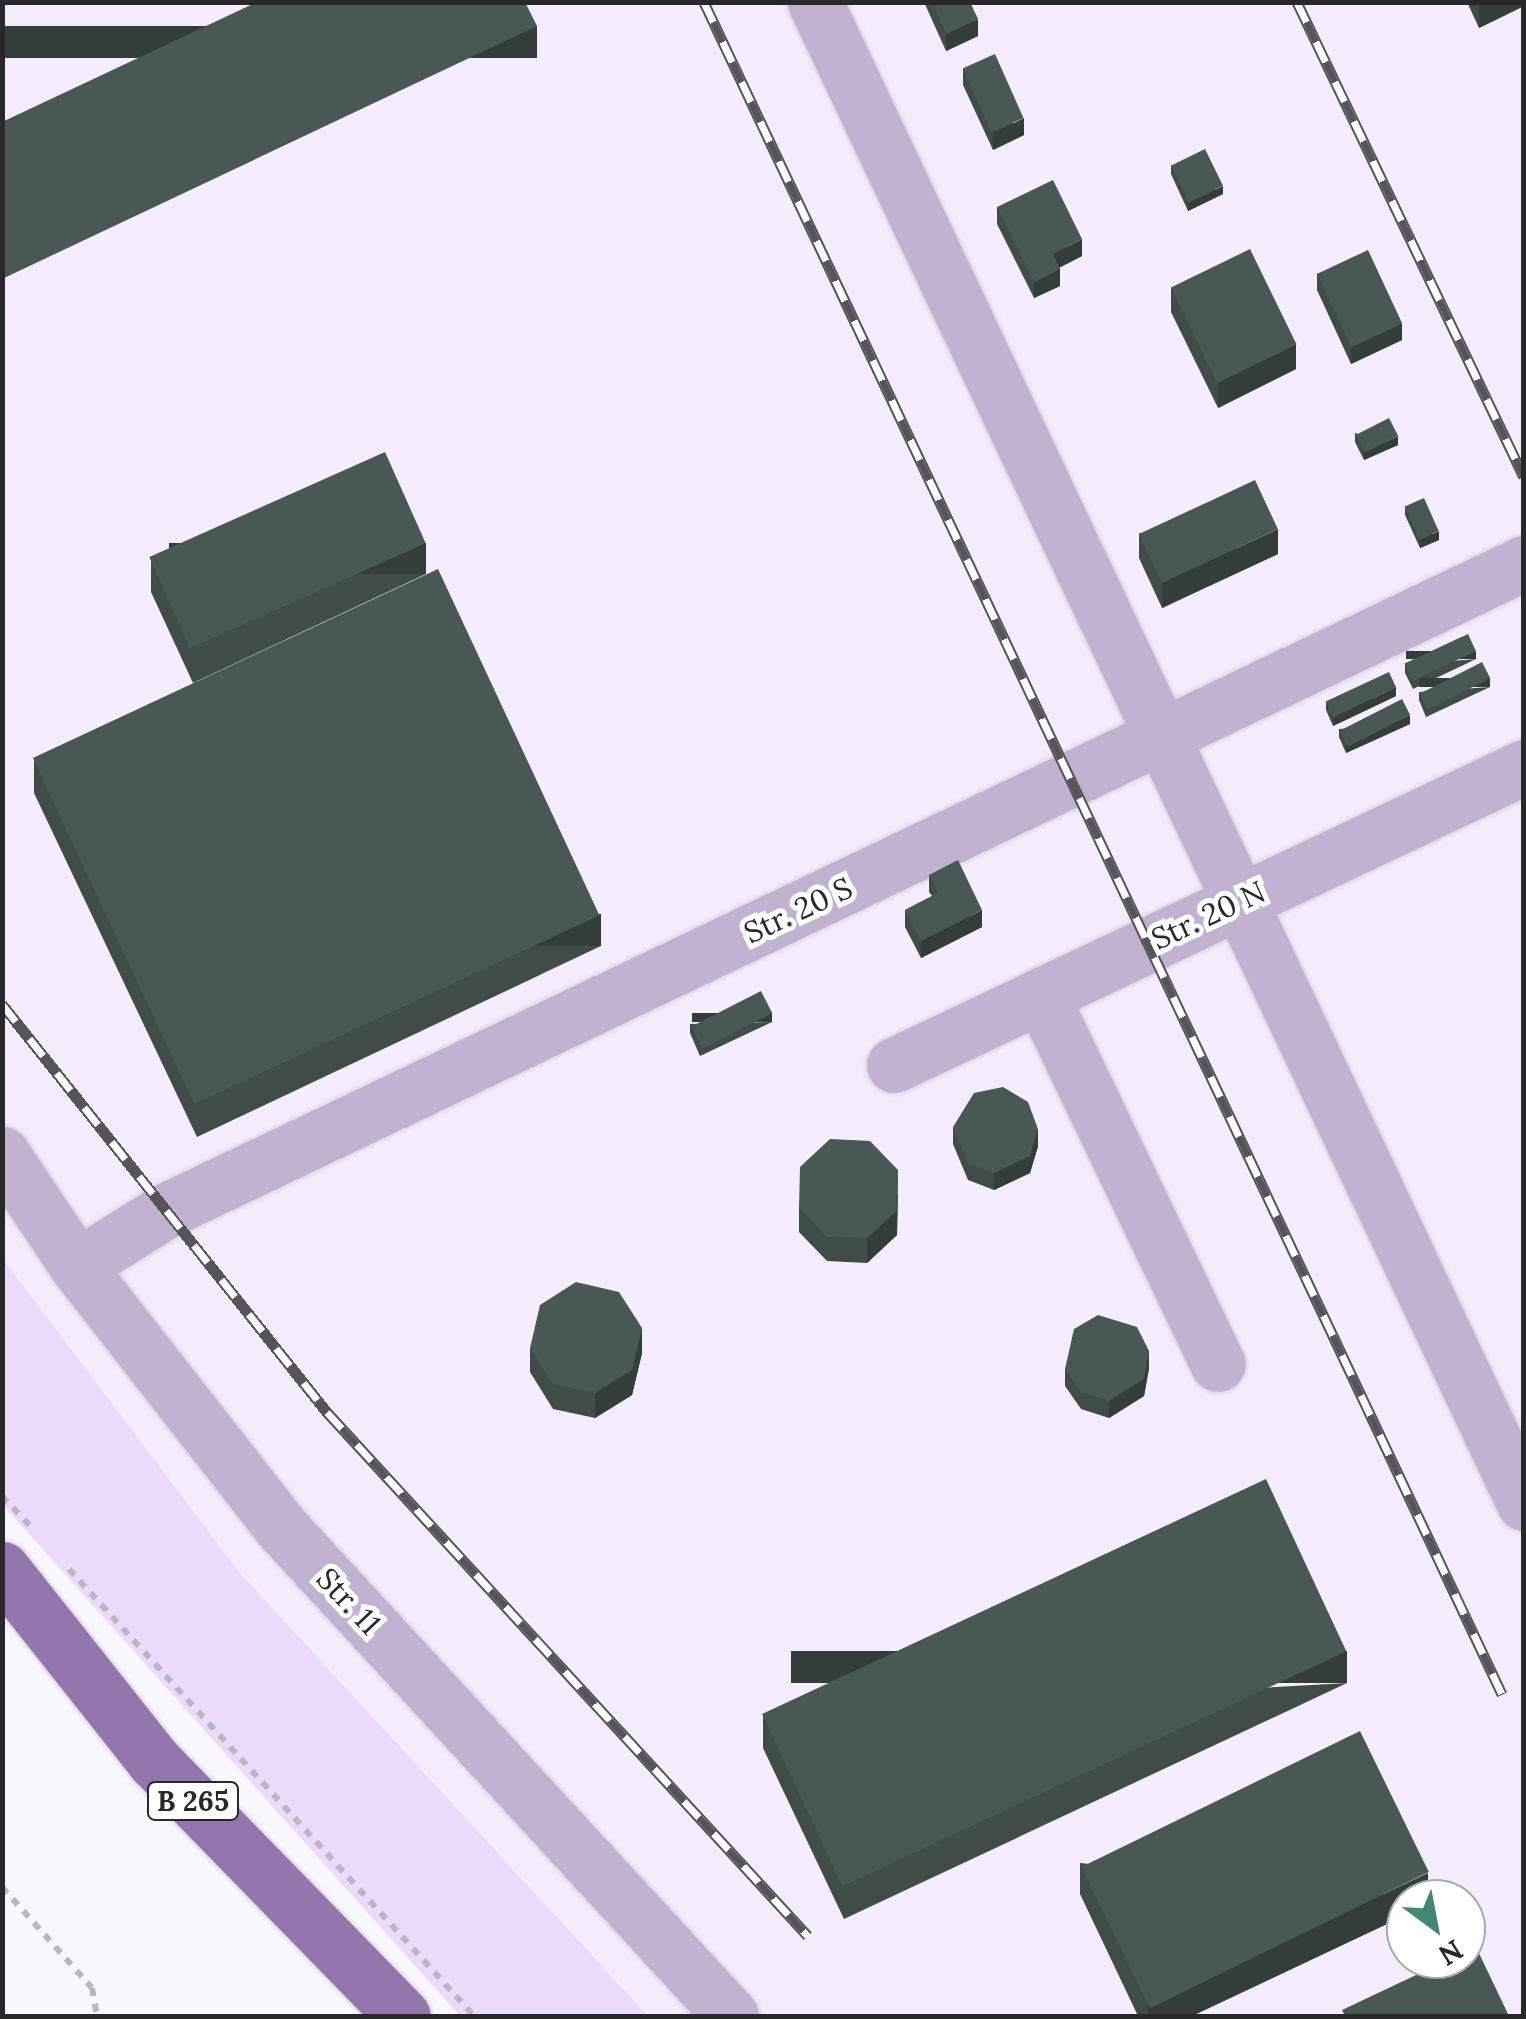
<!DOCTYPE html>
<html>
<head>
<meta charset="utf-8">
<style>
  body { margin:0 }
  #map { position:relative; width:1526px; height:2019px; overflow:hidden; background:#fbf7ff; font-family:Lora,serif }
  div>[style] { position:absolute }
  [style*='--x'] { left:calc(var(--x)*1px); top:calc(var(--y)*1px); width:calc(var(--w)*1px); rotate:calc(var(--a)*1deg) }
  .built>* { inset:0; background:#f5edfe }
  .green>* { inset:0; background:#ecdafd }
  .path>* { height:6px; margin-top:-3px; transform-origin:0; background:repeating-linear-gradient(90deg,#bab7be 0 8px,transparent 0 16px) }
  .roads { filter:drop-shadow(0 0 2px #d5d2d9) drop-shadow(0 0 2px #d5d2d9) }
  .minor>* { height:55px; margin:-27.5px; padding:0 27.5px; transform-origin:27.5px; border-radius:27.5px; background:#c2b2d1 }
  .major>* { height:55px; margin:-27.5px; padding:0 27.5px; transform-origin:27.5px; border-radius:27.5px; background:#9376ad }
  .rail>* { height:11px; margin-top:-5.5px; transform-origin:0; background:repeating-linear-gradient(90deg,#fff 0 22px,#565359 0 44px); box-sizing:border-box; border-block:2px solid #565359 }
  .wall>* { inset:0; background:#3f4c48 }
  .shaded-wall>* { inset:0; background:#333e3b; transform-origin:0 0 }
  .building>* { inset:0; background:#495854; transform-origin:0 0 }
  span { translate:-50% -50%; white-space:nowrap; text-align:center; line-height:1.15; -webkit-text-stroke:10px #fff; paint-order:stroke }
  .shield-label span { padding:2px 8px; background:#fff; border:2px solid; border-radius:8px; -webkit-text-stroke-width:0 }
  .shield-label { font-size:28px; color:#2a272c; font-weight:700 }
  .street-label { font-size:30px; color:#2a272c }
  .frame { position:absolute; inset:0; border:5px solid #2a272c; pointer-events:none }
  .north { position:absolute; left:1386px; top:1879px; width:100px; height:100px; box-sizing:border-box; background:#fff; border:2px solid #aaa9ab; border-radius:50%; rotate:148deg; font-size:28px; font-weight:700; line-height:40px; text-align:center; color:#2a272c }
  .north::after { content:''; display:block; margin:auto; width:35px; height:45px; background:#458777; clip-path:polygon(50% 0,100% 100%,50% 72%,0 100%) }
</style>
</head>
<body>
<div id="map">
  <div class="built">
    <i style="clip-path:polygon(evenodd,2px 3px,1523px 3px,1523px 2016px,648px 2016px,240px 1573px,62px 1345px,2px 1258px,2px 3px,1406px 1899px,1466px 1899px,1466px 1959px,1406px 1959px,1406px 1899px)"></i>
  </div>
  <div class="green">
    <i style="clip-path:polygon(2px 1258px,240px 1573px,648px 2016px,460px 2016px,3px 1505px)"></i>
  </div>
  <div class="path">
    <i style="--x:2;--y:1496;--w:47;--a:46.7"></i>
    <i style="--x:69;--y:1569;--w:603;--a:47.82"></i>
    <i style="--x:2;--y:1887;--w:135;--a:48.3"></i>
    <i style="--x:92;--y:1988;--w:28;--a:80"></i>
  </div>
  <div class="roads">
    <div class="minor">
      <i style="--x:815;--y:2;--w:1660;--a:64.72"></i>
      <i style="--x:1041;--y:995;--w:409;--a:64.4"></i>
      <i style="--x:894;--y:1065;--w:697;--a:-25.31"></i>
      <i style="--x:2;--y:1154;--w:135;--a:56.2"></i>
      <i style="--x:77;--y:1266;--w:330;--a:52"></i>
      <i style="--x:280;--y:1526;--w:666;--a:47.37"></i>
      <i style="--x:77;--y:1266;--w:104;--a:-32"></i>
      <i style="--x:165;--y:1211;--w:1506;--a:-25.49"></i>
    </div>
    <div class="major">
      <i style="--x:2;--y:1569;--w:245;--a:51.6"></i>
      <i style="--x:154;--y:1761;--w:356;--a:45.7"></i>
    </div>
  </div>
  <div class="rail">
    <i style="--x:704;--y:2;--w:1871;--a:64.75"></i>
    <i style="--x:1297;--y:2;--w:526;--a:64.46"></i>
    <i style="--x:2;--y:1004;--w:522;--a:51.46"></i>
    <i style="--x:327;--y:1412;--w:711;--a:47.45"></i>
  </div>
  <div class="wall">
    <i style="clip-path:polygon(924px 2px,970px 2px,978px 36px,946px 51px)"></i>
    <i style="clip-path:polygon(1467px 2px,1524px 2px,1524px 6px,1479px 28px)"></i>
    <i style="clip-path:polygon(963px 68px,1024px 135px,993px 150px,963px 85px)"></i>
    <i style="clip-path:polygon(1171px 165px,1223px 194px,1188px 211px,1171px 174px)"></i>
    <i style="clip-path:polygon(997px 207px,1082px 256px,1060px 267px,1060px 286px,1034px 298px,997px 224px)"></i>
    <i style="clip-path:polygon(1317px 273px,1402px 340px,1351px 364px,1317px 290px)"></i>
    <i style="clip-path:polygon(1171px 287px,1296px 369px,1218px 408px,1171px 312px)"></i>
    <i style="clip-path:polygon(1355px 433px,1398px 445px,1364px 460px,1355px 442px)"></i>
    <i style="clip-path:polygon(1405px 506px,1439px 540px,1420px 548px,1405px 515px)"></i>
    <i style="clip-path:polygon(1139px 533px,1278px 554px,1162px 608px,1139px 558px)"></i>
    <i style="clip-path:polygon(151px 560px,426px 574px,193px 683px,151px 592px)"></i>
    <i style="clip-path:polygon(1476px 659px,1413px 689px,1405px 673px,1405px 665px)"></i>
    <i style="clip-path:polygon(1490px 687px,1426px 717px,1419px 700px,1419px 692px)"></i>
    <i style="clip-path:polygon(1396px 696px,1333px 726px,1326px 710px,1326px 702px)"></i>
    <i style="clip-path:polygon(1410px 724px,1346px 753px,1339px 737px,1339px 729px)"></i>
    <i style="clip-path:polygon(34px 761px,601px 946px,197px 1137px,34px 793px)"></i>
    <i style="clip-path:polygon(929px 875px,982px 927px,921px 958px,905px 927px,905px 910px,932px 896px,929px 892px)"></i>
    <i style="clip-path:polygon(772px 1022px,700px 1056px,690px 1033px,690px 1024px)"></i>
    <i style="clip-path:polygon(953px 1127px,1038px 1146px,1030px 1173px,994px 1190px,968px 1180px,953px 1144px)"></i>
    <i style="clip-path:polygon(898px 1195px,897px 1235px,867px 1263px,827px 1261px,799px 1232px,799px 1208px)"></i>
    <i style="clip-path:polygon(530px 1348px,642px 1353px,632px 1395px,595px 1418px,553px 1409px,530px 1372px)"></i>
    <i style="clip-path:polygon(1149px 1368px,1144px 1396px,1109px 1418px,1081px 1409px,1065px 1386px,1065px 1369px)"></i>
    <i style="clip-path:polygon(1347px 1683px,844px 1919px,763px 1748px,763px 1716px)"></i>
    <i style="clip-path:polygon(1080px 1863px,1428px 1899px,1406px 1899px,1406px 1915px,1192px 2016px,1138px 2016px,1080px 1894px)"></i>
  </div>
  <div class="shaded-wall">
    <i style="clip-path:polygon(1479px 2px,1524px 2px,1524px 6px,1479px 28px)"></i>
    <i style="clip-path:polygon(978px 19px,978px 36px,946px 51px,946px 34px)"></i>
    <i style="left:537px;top:26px;width:32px;height:592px;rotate:90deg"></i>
    <i style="clip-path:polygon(1024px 118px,1024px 135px,993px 150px,993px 133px)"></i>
    <i style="clip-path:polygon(1223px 186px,1223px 194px,1188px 211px,1188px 203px)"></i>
    <i style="clip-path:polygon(1082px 239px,1082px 256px,1053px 271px,1053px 254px)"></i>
    <i style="clip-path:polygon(1060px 269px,1060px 286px,1034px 298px,1034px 282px)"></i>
    <i style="clip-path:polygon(1402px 323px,1402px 340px,1351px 364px,1351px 347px)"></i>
    <i style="clip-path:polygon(1296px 344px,1296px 369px,1218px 408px,1218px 383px)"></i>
    <i style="clip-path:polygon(1398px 436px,1398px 445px,1364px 460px,1364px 452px)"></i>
    <i style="clip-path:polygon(1278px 529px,1278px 554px,1162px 608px,1162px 583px)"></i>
    <i style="clip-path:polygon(1439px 531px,1439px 540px,1420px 548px,1420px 540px)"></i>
    <i style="left:426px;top:543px;width:31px;height:257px;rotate:90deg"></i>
    <i style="left:1476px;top:651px;width:8px;height:70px;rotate:90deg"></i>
    <i style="left:1490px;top:678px;width:9px;height:71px;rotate:90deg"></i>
    <i style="clip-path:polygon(1396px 687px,1396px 696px,1333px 726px,1333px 718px)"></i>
    <i style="clip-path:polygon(1410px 715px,1410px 724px,1346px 753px,1346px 745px)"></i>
    <i style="clip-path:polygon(982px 910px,982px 927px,921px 958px,921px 941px)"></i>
    <i style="left:601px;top:914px;width:32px;height:447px;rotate:90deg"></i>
    <i style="left:772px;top:1013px;width:9px;height:80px;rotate:90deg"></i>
    <i style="clip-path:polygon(1038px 1129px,1038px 1146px,1030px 1173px,994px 1190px,994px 1173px)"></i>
    <i style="clip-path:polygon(898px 1170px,897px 1235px,867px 1263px,867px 1238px)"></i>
    <i style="clip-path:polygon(642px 1328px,642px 1353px,632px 1395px,595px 1418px,595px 1393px)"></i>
    <i style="clip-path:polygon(1149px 1351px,1149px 1368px,1144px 1396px,1109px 1418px,1109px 1401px)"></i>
    <i style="left:1347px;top:1651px;width:32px;height:556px;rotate:90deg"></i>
    <i style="clip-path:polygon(1428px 1873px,1428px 1899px,1406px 1899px,1406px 1915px,1192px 2016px,1148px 2016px,1148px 2006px)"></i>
  </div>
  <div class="building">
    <i style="clip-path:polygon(257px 2px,525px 2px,537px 26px,2px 279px,2px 122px)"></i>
    <i style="clip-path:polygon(932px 2px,970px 2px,978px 19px,946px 34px)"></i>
    <i style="left:995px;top:54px;width:70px;height:35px;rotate:66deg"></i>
    <i style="left:1205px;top:149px;width:41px;height:38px;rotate:64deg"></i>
    <i style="clip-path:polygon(1053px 180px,1082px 239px,1053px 254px,1060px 269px,1034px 282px,997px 207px)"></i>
    <i style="left:1250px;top:249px;width:106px;height:88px;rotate:64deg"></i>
    <i style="left:1368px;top:250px;width:81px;height:56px;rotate:65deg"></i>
    <i style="left:1389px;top:418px;width:20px;height:37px;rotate:63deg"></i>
    <i style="left:385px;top:452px;width:100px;height:258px;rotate:66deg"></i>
    <i style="left:1255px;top:480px;width:54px;height:128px;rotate:65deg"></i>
    <i style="left:1424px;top:498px;width:36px;height:21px;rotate:66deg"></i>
    <i style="left:438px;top:569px;width:382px;height:447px;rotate:65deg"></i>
    <i style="left:1468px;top:634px;width:19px;height:70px;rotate:65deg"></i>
    <i style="left:1482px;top:662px;width:18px;height:70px;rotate:63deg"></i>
    <i style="left:1389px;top:672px;width:17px;height:70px;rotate:65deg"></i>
    <i style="left:1402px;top:699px;width:18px;height:70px;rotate:63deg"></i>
    <i style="clip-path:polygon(958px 860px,982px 910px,921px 941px,905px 910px,938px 893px,929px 875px)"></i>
    <i style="left:761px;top:991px;width:25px;height:78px;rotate:63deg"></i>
    <i style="clip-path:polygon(1003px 1087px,1028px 1102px,1038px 1129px,1030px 1156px,994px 1173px,968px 1163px,953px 1127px,974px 1093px)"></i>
    <i style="clip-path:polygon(830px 1139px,870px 1141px,898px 1170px,897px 1211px,867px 1238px,827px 1237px,799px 1208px,800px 1167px)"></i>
    <i style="clip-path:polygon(576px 1282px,619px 1292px,642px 1328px,632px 1370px,595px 1393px,553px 1384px,530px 1348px,540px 1305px)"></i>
    <i style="clip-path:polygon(1098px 1315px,1137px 1327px,1149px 1351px,1144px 1379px,1109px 1401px,1081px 1392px,1065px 1369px,1074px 1329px)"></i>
    <i style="left:1266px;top:1479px;width:190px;height:556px;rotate:65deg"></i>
    <i style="left:1360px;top:1731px;width:157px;height:310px;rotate:64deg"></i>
    <i style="clip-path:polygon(1476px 1947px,1509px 2016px,1345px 2016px,1342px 2010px,1450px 1959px,1466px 1959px,1466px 1951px)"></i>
  </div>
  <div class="shield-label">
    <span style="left:193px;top:1801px">B 265</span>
  </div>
  <div class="street-label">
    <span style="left:798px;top:910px;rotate:-25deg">Str. 20 S</span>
    <span style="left:1208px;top:915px;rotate:-25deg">Str. 20 N</span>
    <span style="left:349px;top:1601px;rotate:47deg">Str. 11</span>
  </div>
  <div class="frame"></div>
  <div class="north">N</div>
</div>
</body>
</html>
